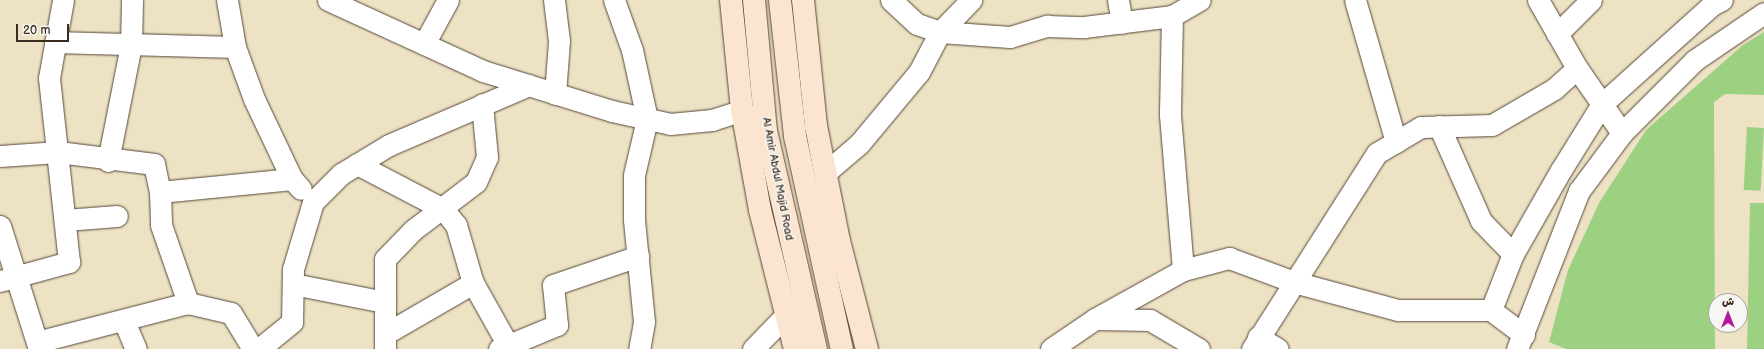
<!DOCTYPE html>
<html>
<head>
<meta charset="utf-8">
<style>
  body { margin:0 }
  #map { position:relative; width:1764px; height:349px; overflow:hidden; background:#eee2c5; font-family:"Balsamiq Sans","Playpen Sans Arabic",sans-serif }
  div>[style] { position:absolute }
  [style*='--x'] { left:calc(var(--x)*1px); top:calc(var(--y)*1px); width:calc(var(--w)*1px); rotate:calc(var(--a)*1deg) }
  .green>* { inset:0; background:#9cd181; transform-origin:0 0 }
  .roads { filter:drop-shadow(0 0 1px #564637) drop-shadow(0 0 1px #564637) }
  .street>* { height:21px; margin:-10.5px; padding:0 10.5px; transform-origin:10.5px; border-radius:10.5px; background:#fff }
  .secondary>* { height:22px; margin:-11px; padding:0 11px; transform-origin:11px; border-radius:11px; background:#fce5d0 }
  span { translate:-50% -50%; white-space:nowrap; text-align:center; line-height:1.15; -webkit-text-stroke:3px #f6f6f2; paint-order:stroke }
  .street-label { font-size:11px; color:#3b2a1e }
  .north { position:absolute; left:1708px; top:293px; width:40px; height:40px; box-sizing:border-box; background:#f6f6f2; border:1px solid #aba49d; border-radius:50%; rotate:0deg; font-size:11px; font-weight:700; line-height:16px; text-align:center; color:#3b2a1e }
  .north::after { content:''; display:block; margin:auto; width:14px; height:18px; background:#b5179e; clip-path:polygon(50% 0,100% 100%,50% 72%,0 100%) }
  .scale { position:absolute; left:16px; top:24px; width:53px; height:18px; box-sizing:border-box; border:2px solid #3b2a1e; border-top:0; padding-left:5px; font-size:12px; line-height:14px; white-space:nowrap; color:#3b2a1e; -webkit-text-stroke:3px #f6f6f2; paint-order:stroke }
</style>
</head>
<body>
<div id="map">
  <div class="green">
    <i style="clip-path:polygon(1764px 32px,1764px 95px,1725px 94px,1714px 102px,1715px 349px,1566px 349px,1549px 342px,1568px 270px,1599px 203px,1646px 130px,1743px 45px)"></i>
    <i style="left:1747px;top:127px;width:17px;height:63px;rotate:3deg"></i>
    <i style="clip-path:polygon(1750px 203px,1764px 203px,1764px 349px,1747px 349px)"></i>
  </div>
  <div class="roads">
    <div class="street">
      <i style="--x:227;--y:0;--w:48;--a:80.3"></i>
      <i style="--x:235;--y:47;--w:55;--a:69.9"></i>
      <i style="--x:254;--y:99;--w:89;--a:64.6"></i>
      <i style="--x:292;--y:179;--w:13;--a:48"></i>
      <i style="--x:328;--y:0;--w:170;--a:24.6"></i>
      <i style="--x:483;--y:71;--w:135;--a:17.2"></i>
      <i style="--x:612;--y:111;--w:59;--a:12.6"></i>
      <i style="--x:670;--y:124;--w:42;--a:-5.4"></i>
      <i style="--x:712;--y:120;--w:32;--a:-18"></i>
      <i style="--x:554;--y:0;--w:41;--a:83"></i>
      <i style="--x:559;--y:41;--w:53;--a:94.3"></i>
      <i style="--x:614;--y:0;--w:53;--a:70.2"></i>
      <i style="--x:632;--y:50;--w:71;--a:77.7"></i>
      <i style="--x:647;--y:119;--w:57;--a:103.1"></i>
      <i style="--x:634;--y:175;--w:45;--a:90"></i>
      <i style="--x:634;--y:220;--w:102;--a:84.4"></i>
      <i style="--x:644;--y:322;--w:27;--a:100"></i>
      <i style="--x:891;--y:0;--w:35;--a:43"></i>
      <i style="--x:917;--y:24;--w:24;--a:19"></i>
      <i style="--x:940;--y:32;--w:70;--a:4.1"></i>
      <i style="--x:1010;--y:37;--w:39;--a:-17"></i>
      <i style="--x:1047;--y:26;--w:37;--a:2"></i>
      <i style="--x:1084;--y:27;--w:89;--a:-7.1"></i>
      <i style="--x:1172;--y:16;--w:32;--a:-30"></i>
      <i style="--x:1118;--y:0;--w:23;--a:80"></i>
      <i style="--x:1355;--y:0;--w:148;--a:73.9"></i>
      <i style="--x:1538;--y:0;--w:78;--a:60.2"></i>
      <i style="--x:1577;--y:68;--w:79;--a:55.3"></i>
      <i style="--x:1172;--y:16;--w:99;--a:91.2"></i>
      <i style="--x:1170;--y:115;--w:156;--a:85.2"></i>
      <i style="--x:1557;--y:34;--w:48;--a:-45"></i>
      <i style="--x:55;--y:42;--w:180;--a:1.6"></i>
      <i style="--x:424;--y:44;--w:50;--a:-61.4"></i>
      <i style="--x:1439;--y:126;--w:104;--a:66.1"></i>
      <i style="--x:1481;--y:221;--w:46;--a:45.9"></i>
      <i style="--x:0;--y:156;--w:58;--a:-3.9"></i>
      <i style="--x:58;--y:152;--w:97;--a:7.1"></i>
      <i style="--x:154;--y:164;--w:29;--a:78"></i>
      <i style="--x:160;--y:192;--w:133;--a:-5.6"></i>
      <i style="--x:108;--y:161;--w:118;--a:-78.8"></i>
      <i style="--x:131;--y:45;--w:45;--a:-88.7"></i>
      <i style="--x:357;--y:164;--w:97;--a:27.6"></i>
      <i style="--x:443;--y:209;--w:21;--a:51"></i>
      <i style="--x:456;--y:225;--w:60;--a:73.7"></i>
      <i style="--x:473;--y:283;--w:71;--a:60.6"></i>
      <i style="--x:825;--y:173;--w:45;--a:-40.5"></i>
      <i style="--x:859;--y:144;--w:94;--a:-50.2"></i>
      <i style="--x:919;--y:72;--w:45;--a:-62.3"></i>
      <i style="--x:940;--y:32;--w:45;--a:-45.9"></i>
      <i style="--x:160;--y:192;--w:33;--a:88"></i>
      <i style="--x:161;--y:225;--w:83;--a:70.9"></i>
      <i style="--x:65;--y:220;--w:52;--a:-4.4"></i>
      <i style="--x:0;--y:226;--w:129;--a:72.4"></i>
      <i style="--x:0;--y:281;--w:72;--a:-15.4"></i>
      <i style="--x:69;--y:262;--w:185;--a:-96.2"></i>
      <i style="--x:49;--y:78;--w:79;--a:-79.8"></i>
      <i style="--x:293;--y:284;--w:94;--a:11.1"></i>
      <i style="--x:1095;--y:319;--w:101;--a:-29.1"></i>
      <i style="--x:1183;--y:270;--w:48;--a:-14.6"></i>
      <i style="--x:1229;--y:258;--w:69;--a:20.3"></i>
      <i style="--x:1294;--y:282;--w:108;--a:15.1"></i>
      <i style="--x:1398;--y:310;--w:93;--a:0"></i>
      <i style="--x:124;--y:321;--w:30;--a:67"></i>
      <i style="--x:385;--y:334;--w:102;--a:-30.1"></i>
      <i style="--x:1524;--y:335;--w:41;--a:-142.9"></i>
      <i style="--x:1491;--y:310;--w:60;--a:-68.6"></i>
      <i style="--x:1513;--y:254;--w:97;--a:-60.3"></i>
      <i style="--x:1561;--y:170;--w:78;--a:-58.2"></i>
      <i style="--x:1602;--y:104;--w:148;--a:-42"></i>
      <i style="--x:1712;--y:5;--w:11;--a:-27"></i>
      <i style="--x:1258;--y:337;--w:23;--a:31"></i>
      <i style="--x:37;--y:342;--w:156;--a:-14.5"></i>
      <i style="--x:188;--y:303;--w:44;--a:13.1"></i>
      <i style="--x:231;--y:313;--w:42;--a:58.6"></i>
      <i style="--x:259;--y:349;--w:43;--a:-39.3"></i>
      <i style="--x:292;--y:322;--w:53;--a:-88.9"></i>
      <i style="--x:293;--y:269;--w:70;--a:-73.4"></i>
      <i style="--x:313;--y:202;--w:40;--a:-45"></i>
      <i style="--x:341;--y:174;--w:56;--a:-31.1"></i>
      <i style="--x:389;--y:145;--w:152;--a:-23.2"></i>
      <i style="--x:385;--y:349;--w:90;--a:-90"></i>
      <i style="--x:385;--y:259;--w:40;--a:-46"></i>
      <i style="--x:413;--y:230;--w:79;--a:-37.3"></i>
      <i style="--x:476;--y:182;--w:27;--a:-66"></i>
      <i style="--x:487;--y:157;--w:53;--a:-95.4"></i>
      <i style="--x:499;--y:349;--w:63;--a:-22.5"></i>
      <i style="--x:557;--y:325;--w:40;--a:-95.7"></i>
      <i style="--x:553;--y:285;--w:90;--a:-18.8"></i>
      <i style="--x:753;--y:349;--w:46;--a:-45.9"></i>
      <i style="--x:1051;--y:349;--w:53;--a:-34.3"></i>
      <i style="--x:1095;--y:319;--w:55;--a:1"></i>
      <i style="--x:1150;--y:320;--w:57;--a:30.6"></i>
      <i style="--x:1252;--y:349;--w:232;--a:-57.5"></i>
      <i style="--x:1377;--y:153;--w:51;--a:-30.6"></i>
      <i style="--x:1421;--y:127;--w:71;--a:-1.6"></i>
      <i style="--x:1492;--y:125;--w:72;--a:-30.1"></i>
      <i style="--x:1554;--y:89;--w:31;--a:-42"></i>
      <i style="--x:1517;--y:349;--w:170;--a:-68.6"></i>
      <i style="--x:1579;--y:191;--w:72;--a:-53.4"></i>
      <i style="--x:1622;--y:133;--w:103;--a:-45"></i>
      <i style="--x:1695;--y:60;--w:83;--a:-34.3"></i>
    </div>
    <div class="secondary">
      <i style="--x:731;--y:0;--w:111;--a:84.3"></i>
      <i style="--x:742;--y:110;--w:102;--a:79.8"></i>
      <i style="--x:760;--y:210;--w:143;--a:75.9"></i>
      <i style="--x:754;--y:0;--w:132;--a:84.8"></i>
      <i style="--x:766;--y:131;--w:224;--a:77.1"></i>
      <i style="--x:780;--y:0;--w:137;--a:83.7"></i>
      <i style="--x:795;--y:136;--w:218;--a:77.6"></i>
      <i style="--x:803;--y:0;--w:127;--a:84.1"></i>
      <i style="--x:816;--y:126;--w:117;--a:78.7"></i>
      <i style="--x:839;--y:241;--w:112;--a:75.5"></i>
    </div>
  </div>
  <div class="street-label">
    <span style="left:777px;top:179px;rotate:79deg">Al Amir Abdul Majid Road</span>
  </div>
  <div class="north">ش</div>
  <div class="scale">20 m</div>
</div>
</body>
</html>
